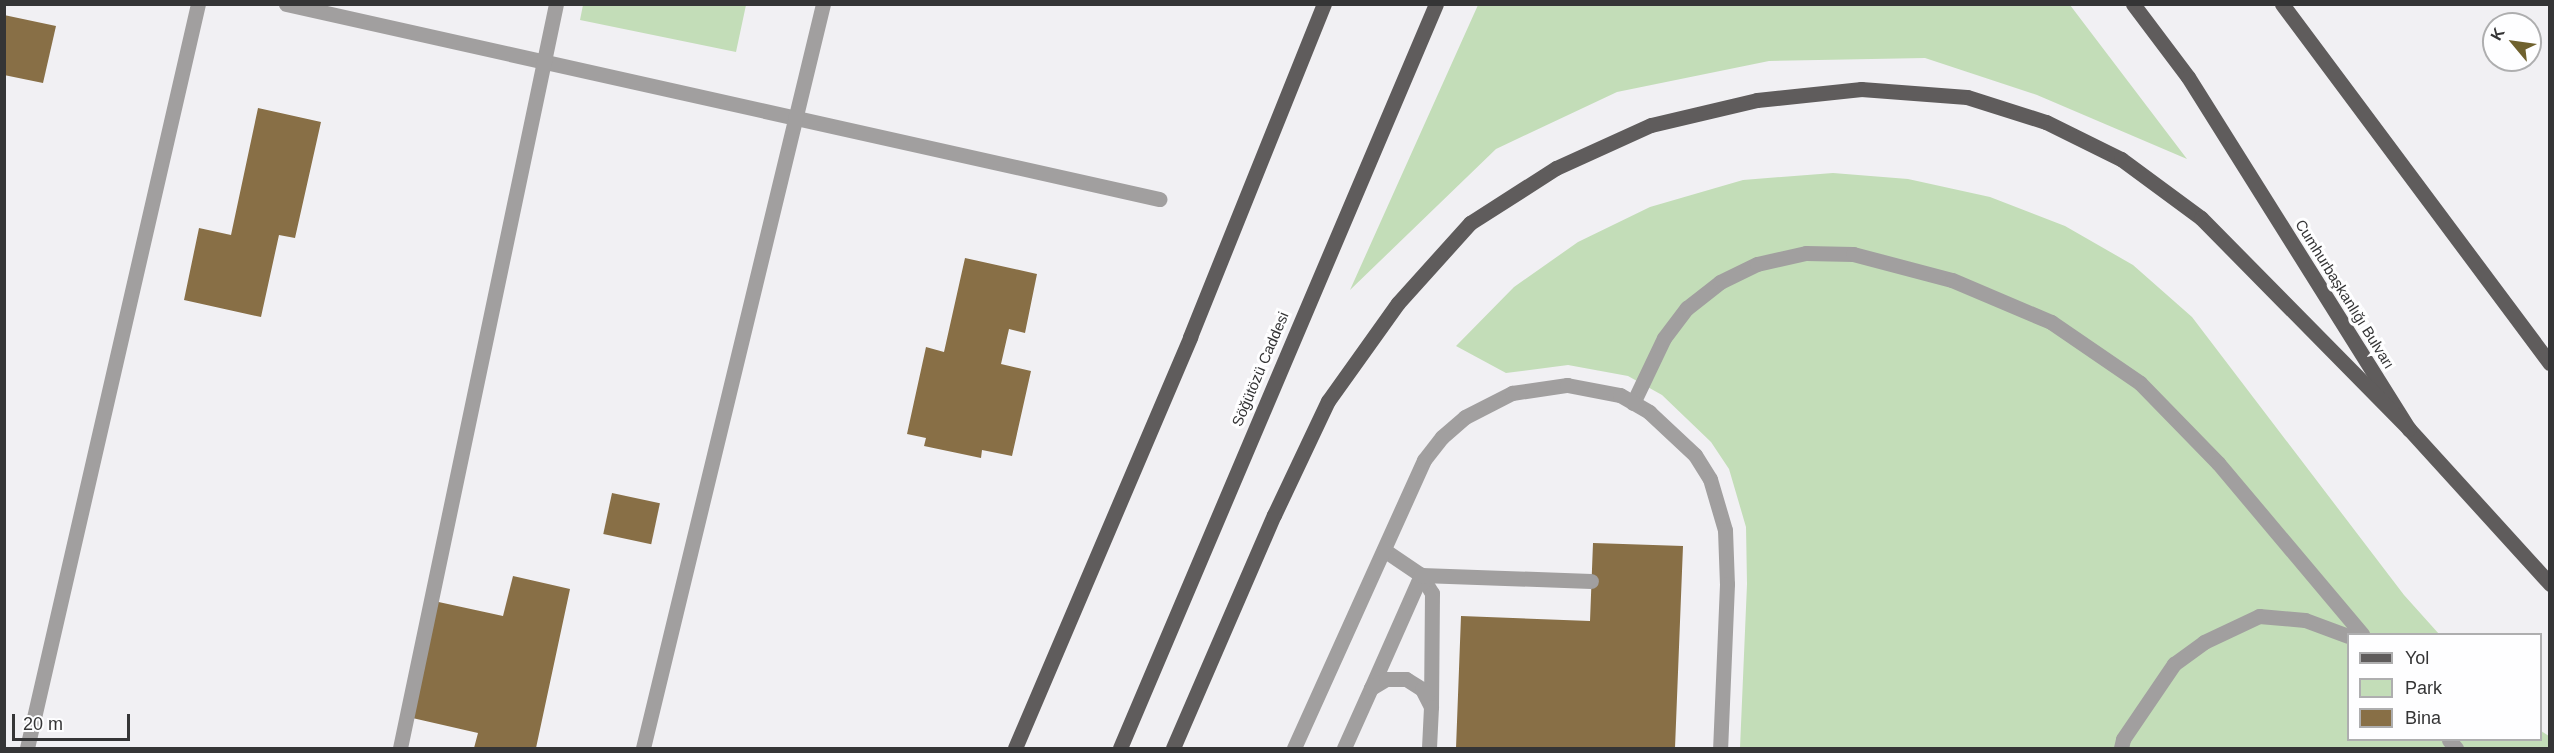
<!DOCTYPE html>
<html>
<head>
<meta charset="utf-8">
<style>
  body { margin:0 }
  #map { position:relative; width:2554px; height:753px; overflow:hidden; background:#f1f0f3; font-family:Helvetica,sans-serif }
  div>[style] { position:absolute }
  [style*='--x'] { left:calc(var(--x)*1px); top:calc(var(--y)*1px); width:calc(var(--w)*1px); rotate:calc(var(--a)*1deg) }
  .green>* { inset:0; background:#c3ddb8 }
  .building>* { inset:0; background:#886f46; transform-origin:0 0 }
  .lane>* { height:15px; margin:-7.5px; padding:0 7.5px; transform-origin:7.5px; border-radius:7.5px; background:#a19f9f }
  .primary>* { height:15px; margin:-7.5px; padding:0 7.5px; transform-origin:7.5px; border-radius:7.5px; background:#5f5c5c }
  span { translate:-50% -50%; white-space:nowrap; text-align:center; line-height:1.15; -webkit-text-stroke:6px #fefeff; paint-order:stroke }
  .street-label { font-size:15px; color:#353536 }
  .frame { position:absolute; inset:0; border:6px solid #353536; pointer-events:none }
  .legend { position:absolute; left:2347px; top:633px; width:195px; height:108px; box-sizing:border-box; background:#fefeff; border:2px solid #aeaeaf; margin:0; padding:8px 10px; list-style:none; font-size:18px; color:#353536 }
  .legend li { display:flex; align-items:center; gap:12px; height:30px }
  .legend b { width:30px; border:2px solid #aeaeaf }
  .north { position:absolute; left:2482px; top:12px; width:60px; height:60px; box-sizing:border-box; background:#fefeff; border:2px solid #aeaeaf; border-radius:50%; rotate:299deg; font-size:16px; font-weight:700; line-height:24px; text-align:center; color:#353536 }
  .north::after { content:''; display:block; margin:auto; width:21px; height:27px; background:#6f612e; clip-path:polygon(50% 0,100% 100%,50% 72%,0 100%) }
  .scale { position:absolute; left:12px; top:714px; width:118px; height:27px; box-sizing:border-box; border:3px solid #353536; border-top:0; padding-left:8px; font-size:18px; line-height:21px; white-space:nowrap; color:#353536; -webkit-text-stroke:4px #fefeff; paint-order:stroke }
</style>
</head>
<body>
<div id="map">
  <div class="green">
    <i style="clip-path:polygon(583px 5px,583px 4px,746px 5px,736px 52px,580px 20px)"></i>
    <i style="clip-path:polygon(1478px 5px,2070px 5px,2187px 159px,2037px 95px,1925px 58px,1769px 61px,1617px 92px,1496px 149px,1350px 290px)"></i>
    <i style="clip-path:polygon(1833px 173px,1908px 179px,1990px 197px,2065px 226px,2133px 265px,2192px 317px,2404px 595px,2439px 634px,2348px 634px,2348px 740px,2540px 740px,2541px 731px,2549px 736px,2549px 748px,1740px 748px,1747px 584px,1746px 527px,1729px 469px,1711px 442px,1662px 395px,1628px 376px,1568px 365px,1506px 373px,1456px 346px,1514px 287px,1578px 242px,1650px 207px,1743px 180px)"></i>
  </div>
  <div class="building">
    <i style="clip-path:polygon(4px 15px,56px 26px,43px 83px,4px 75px)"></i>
    <i style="clip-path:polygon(258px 108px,321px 122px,295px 238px,279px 235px,261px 317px,184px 300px,199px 228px,231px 235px)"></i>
    <i style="clip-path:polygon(965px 258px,1037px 274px,1025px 333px,1009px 329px,1001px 364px,1031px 371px,1012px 456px,982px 450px,981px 458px,924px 446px,926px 438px,907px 434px,926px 347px,944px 352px)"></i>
    <i style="left:612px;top:493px;width:49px;height:42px;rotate:12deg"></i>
    <i style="clip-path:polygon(1593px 543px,1683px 546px,1675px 748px,1456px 748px,1461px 616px,1590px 621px)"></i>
    <i style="clip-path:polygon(513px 576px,570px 589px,536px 748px,474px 748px,478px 733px,408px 717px,434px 601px,503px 616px)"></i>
  </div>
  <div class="lane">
    <i style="--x:286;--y:4;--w:895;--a:12.59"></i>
    <i style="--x:1633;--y:403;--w:72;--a:-64.5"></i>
    <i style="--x:1664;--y:338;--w:38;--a:-53"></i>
    <i style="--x:1687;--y:308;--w:42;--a:-38.2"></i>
    <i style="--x:1720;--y:282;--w:41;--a:-25.9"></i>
    <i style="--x:1757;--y:264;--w:50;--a:-12.7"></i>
    <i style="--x:1806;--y:253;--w:47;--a:1.2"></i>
    <i style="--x:1853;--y:254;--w:102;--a:14.7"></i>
    <i style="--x:1952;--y:280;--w:108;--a:23"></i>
    <i style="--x:2051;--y:322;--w:108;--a:34.4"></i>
    <i style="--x:2140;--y:383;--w:112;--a:45.7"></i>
    <i style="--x:2218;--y:463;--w:224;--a:49.9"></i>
    <i style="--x:1384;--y:550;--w:45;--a:34"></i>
    <i style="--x:1421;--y:575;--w:21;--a:59"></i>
    <i style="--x:1432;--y:593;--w:113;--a:90.5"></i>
    <i style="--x:1371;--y:688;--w:124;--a:-66.1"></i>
    <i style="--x:1421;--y:575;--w:170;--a:2"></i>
    <i style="--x:2449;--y:740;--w:11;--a:49"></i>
    <i style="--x:27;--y:748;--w:763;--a:-77.06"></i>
    <i style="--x:400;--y:748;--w:760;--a:-78.16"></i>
    <i style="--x:643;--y:748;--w:765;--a:-76.4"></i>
    <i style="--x:1294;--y:748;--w:316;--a:-65.7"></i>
    <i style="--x:1424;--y:460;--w:29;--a:-52"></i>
    <i style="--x:1442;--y:437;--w:30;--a:-41"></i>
    <i style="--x:1465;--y:417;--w:53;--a:-27.1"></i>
    <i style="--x:1512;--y:393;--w:56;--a:-8.3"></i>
    <i style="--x:1567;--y:385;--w:54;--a:10.7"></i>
    <i style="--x:1620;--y:395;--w:34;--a:30"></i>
    <i style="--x:1649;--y:412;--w:63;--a:43.1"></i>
    <i style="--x:1695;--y:455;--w:28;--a:58"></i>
    <i style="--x:1710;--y:479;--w:53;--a:73.6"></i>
    <i style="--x:1725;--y:530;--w:54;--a:87.9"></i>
    <i style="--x:1727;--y:584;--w:164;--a:92.4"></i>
    <i style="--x:1344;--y:748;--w:66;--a:-65.8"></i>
    <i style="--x:1371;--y:688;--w:17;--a:-31"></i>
    <i style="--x:1386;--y:679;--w:20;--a:0"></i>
    <i style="--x:1406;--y:679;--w:19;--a:32"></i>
    <i style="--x:1422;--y:689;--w:20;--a:63"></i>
    <i style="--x:1431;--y:707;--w:41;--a:92.8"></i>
    <i style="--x:2121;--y:748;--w:9;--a:-77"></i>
    <i style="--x:2123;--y:739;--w:91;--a:-55.8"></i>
    <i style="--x:2174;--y:664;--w:37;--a:-36"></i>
    <i style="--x:2204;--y:642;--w:61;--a:-25.3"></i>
    <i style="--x:2259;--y:616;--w:46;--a:5"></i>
    <i style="--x:2305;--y:620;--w:46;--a:20.4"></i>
  </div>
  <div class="primary">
    <i style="--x:2133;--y:4;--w:91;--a:53"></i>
    <i style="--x:2188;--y:77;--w:416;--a:57.9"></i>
    <i style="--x:2409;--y:429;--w:210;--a:47.7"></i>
    <i style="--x:2282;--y:4;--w:448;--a:53.3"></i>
    <i style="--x:1015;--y:748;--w:447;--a:-66.9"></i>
    <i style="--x:1190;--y:337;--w:359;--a:-68.1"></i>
    <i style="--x:1120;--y:748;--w:808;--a:-66.99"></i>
    <i style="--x:1173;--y:748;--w:254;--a:-66.6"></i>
    <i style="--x:1274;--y:515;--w:126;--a:-64.7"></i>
    <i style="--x:1328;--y:401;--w:120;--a:-54.5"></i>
    <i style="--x:1398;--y:303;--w:108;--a:-48"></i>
    <i style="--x:1470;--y:223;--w:102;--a:-32.6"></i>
    <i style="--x:1556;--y:168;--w:104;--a:-24.4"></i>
    <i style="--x:1651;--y:125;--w:109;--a:-13.3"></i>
    <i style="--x:1757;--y:100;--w:105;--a:-6"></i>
    <i style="--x:1861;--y:89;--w:106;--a:4.3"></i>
    <i style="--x:1967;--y:97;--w:83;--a:17.6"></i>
    <i style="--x:2046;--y:122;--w:84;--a:26.3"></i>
    <i style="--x:2121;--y:159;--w:99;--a:36.4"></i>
    <i style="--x:2201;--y:218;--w:296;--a:45.4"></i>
  </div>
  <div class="street-label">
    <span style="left:2345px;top:294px;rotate:58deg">Cumhurbaşkanlığı Bulvarı</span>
    <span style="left:1260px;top:369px;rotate:-67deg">Söğütözü Caddesi</span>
  </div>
  <div class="frame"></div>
  <ul class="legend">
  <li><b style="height:8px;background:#5f5c5c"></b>Yol</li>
  <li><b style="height:16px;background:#c3ddb8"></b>Park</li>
  <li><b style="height:16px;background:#886f46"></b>Bina</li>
  </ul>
  <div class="north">K</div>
  <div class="scale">20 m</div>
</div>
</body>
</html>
